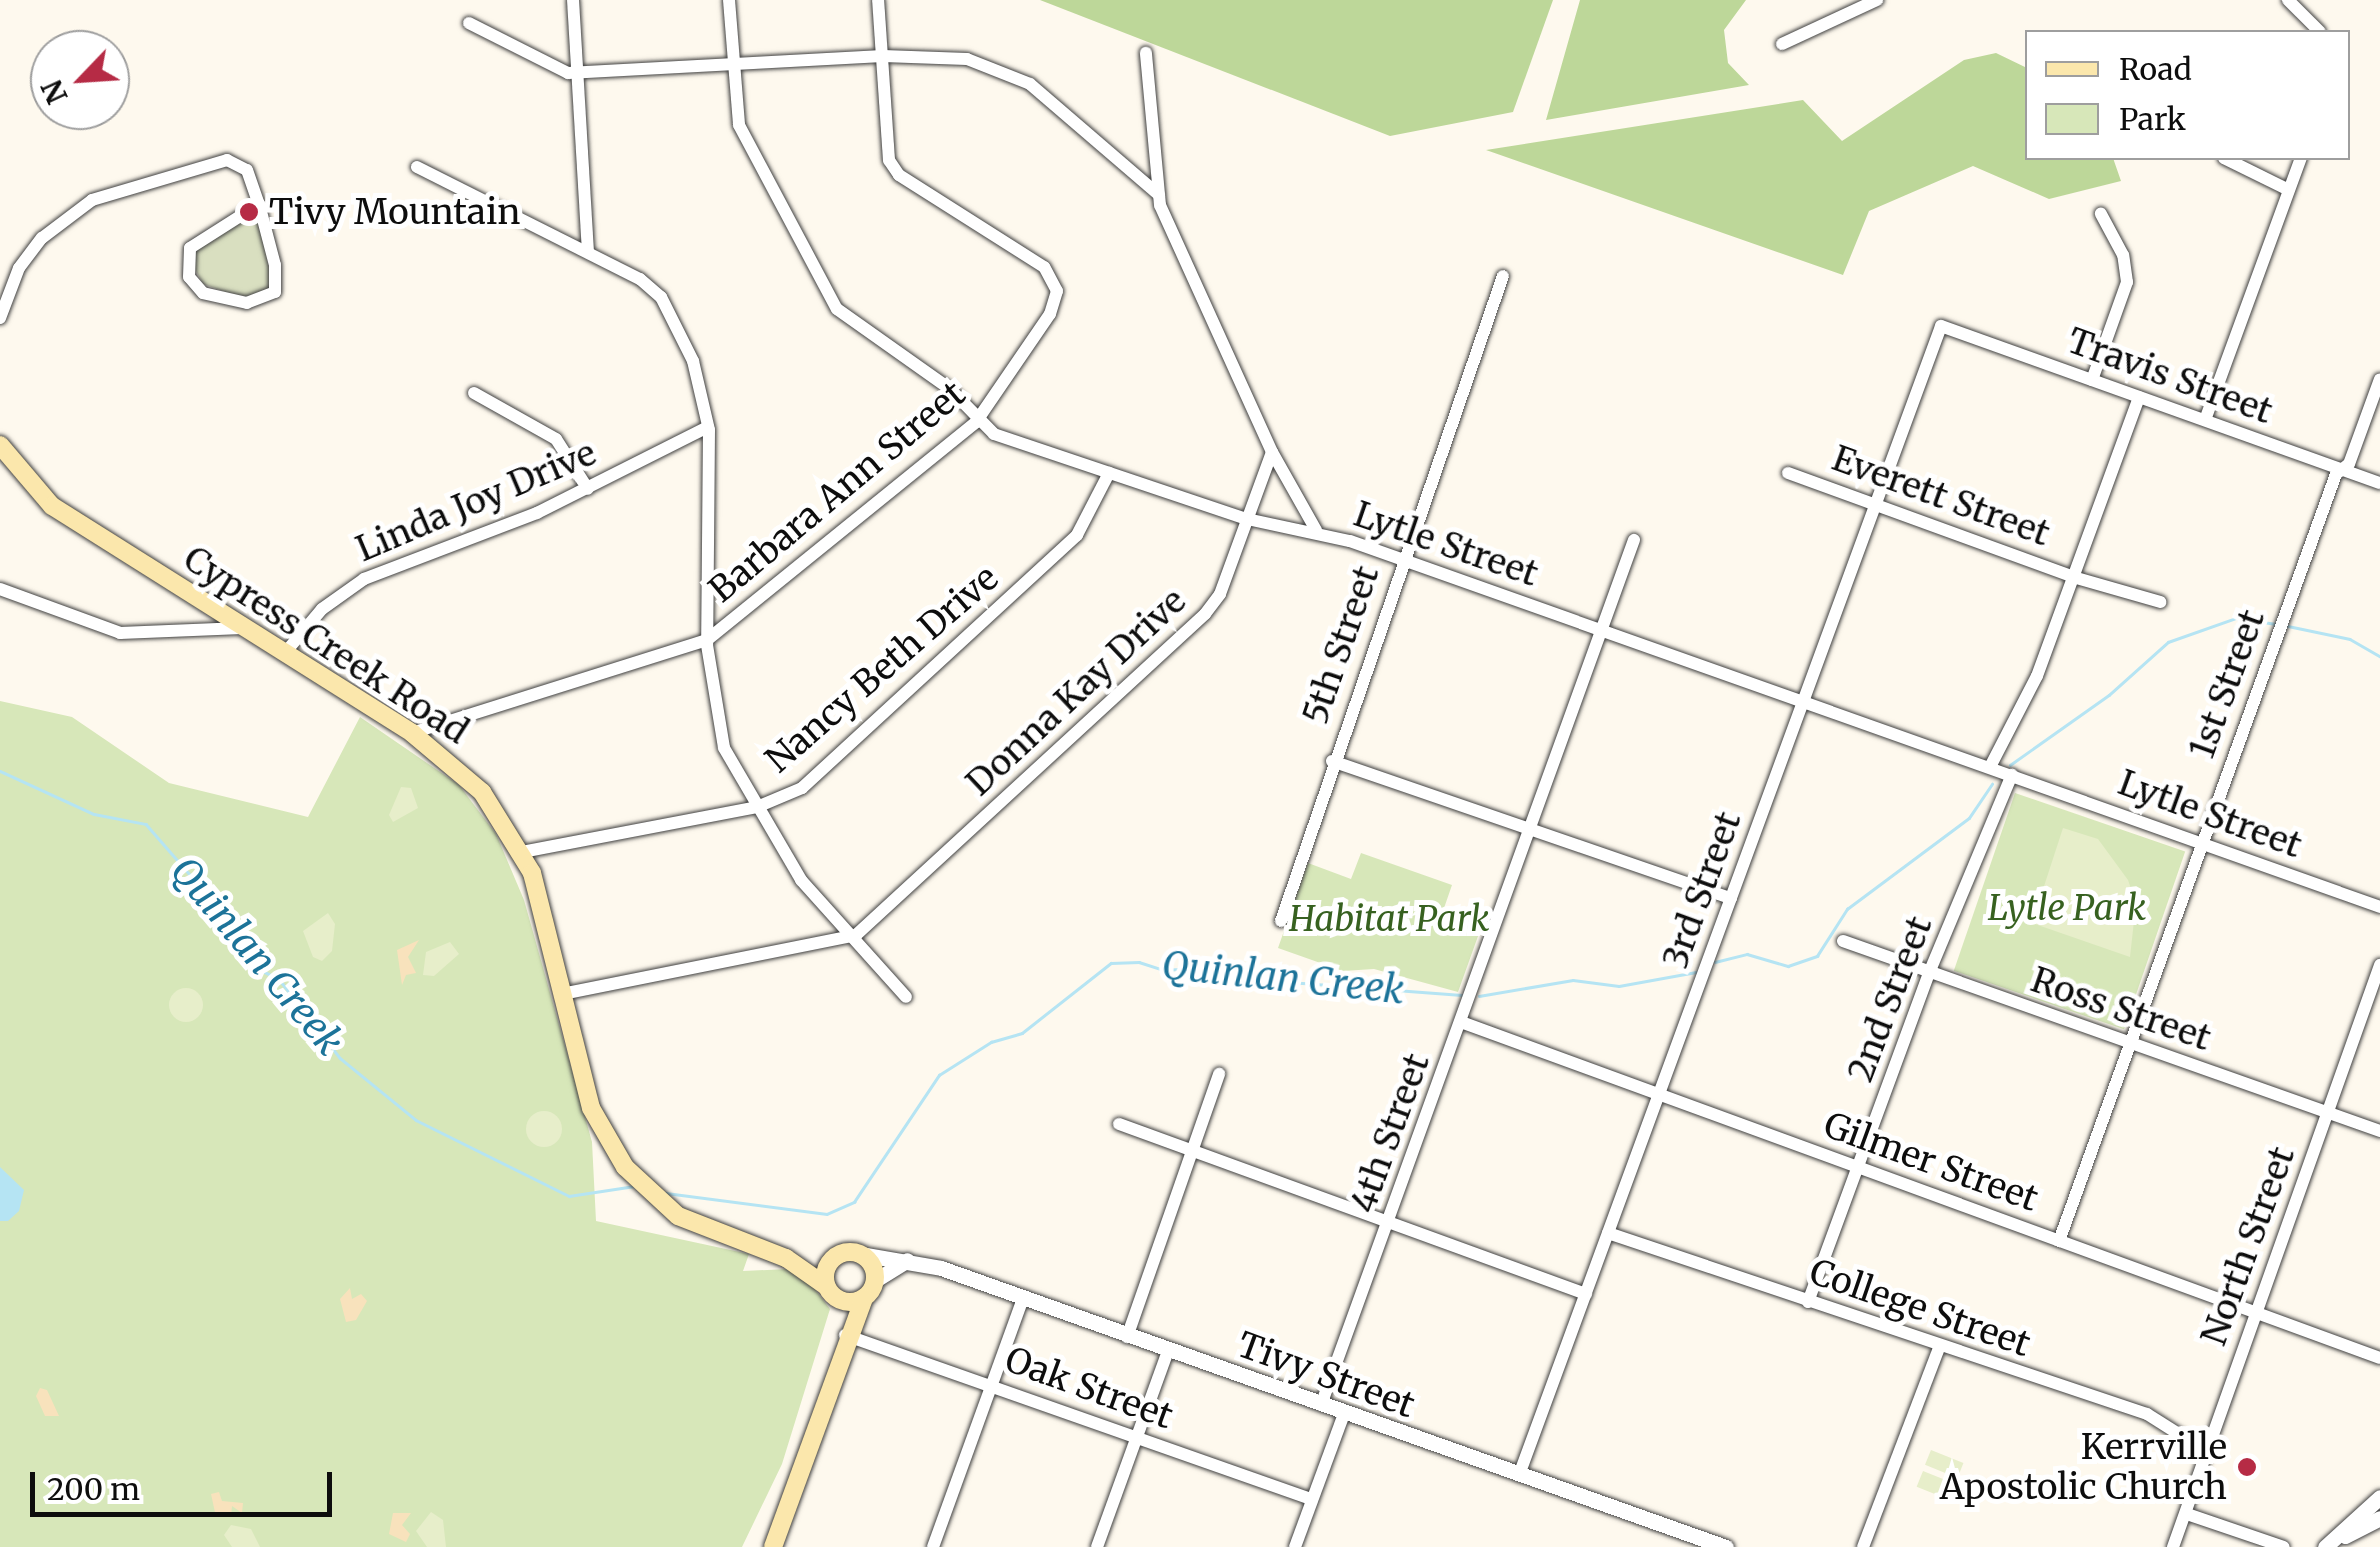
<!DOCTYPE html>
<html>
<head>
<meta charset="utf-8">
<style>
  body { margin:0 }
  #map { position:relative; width:2380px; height:1547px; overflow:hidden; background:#fef9ee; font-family:Merriweather,serif }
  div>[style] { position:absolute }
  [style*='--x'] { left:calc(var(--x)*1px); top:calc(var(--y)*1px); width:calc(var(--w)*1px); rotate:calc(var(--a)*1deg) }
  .green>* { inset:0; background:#d7e7b9; transform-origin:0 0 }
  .forest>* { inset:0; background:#bdd799 }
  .sand>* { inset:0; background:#f8e2bc }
  .cemetery>* { inset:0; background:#d9dfc0 }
  .pitch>* { inset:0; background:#e7eeca; transform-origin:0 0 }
  .round { border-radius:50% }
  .water>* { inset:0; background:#b5e4f3 }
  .stream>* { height:2.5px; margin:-1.25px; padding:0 1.25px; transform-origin:1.25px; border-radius:1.25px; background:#b5e4f3 }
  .roads { filter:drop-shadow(0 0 2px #404040) drop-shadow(0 0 2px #404040) }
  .minor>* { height:12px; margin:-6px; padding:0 6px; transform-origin:6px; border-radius:6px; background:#fff }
  .tertiary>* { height:15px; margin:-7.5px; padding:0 7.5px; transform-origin:7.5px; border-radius:7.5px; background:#fff }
  .secondary>* { height:18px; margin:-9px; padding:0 9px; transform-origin:9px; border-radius:9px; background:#fbe7ac }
  .secondary>.ring { margin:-9px; padding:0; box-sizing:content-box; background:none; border:18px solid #fbe7ac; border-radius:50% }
  .dots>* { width:28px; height:28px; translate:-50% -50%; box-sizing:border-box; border:5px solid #fff; border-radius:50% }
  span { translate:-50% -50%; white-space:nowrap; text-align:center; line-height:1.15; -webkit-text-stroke:10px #fff; paint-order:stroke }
  .poi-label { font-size:35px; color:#0d0d0d }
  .left { translate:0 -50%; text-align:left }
  .right { translate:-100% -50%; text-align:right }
  .street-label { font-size:35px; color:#0d0d0d }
  .park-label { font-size:35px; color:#376120; font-style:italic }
  .water-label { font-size:38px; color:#1c7399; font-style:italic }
  .legend { position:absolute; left:2025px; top:30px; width:325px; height:130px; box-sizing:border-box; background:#fff; border:2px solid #9e9e9e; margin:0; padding:12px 18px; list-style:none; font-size:30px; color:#0d0d0d }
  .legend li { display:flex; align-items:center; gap:20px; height:50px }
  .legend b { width:50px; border:2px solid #9e9e9e }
  .north { position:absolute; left:30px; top:30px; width:100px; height:100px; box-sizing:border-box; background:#fff; border:2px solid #9e9e9e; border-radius:50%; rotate:245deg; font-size:28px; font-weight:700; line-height:40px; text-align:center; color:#0d0d0d }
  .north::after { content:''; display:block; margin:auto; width:35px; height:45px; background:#b62b45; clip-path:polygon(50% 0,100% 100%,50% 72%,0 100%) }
  .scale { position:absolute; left:30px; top:1472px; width:302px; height:45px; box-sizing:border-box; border:5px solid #0d0d0d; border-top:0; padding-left:12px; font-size:30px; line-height:35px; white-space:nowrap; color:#0d0d0d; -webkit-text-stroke:8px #fff; paint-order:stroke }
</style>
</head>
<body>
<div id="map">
  <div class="green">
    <i style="clip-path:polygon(0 701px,72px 717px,169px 783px,308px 817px,360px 717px,459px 785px,496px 834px,524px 900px,592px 1142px,596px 1221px,749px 1254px,743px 1271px,789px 1269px,804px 1275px,830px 1309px,782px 1464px,742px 1547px,0 1547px)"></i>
    <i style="left:2015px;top:793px;width:180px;height:188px;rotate:19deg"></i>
    <i style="clip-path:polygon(1361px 853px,1452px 885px,1443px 911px,1482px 925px,1458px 992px,1374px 969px,1343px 971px,1278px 948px,1308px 863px,1351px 879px)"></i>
  </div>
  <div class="forest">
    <i style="clip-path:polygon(1040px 0,1553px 0,1513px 112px,1390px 136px)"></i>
    <i style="clip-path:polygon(1580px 0,1746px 0,1724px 30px,1728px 63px,1749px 85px,1546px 120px)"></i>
    <i style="clip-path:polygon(1996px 53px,2027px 68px,2028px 158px,2113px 158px,2121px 181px,2049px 199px,1973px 166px,1869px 211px,1843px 275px,1486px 150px,1803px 100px,1842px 141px,1964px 60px)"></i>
  </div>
  <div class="sand">
    <i style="clip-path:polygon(419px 940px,408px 957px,416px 973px,406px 975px,402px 985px,397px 950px)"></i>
    <i style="clip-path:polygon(350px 1288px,352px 1299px,361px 1294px,367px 1301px,356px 1320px,346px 1322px,340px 1299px)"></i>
    <i style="clip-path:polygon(40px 1388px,47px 1390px,59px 1416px,45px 1416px,36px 1396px)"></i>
    <i style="clip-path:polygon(219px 1492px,222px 1501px,243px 1503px,242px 1513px,232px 1506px,231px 1517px,216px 1517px,211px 1494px)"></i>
    <i style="clip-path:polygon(393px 1513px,411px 1513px,402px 1525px,410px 1534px,406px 1542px,389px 1534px)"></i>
  </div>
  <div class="cemetery">
    <i style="clip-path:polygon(257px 210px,272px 284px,267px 291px,243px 298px,203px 284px,193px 265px,198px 245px)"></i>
  </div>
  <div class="pitch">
    <i style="clip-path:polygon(401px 787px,411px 788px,418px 808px,393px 822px,389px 815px)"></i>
    <i style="clip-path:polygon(2063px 828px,2098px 839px,2128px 880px,2136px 903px,2130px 957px,2032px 923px)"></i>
    <i style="clip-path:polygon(328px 913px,335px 924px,332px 951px,322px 961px,313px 957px,303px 931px)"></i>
    <i style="clip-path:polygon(450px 942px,459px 954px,434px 976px,423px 975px,426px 952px)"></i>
    <i class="round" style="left:169px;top:988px;width:34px;height:34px"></i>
    <i class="round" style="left:526px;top:1111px;width:36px;height:36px"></i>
    <i style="left:1931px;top:1450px;width:35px;height:16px;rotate:22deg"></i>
    <i style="left:1923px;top:1471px;width:35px;height:17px;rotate:22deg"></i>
    <i style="clip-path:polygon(431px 1512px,443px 1520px,446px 1547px,427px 1547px,416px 1531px)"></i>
    <i style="clip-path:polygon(231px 1525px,251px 1529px,260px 1547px,232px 1547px,224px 1535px)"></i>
  </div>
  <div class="water">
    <i style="clip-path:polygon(0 1167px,24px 1190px,19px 1211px,8px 1221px,0 1221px)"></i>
  </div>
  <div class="stream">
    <i style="--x:2288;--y:626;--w:63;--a:11.8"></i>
    <i style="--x:2350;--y:639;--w:34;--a:30"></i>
    <i style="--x:2010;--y:765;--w:121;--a:-35.3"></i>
    <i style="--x:2109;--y:695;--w:79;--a:-41.9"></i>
    <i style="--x:2168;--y:642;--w:72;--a:-19.4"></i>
    <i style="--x:2236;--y:618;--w:40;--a:8.5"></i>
    <i style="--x:0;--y:771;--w:103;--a:24.6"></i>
    <i style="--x:94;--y:814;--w:53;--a:10.9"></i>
    <i style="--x:146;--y:824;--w:122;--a:49"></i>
    <i style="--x:226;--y:916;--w:62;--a:58.9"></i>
    <i style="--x:258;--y:969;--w:23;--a:25"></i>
    <i style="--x:279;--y:979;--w:100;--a:52.3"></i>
    <i style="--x:340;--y:1058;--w:98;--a:39.2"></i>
    <i style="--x:416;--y:1120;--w:171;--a:26.4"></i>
    <i style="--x:569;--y:1196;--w:66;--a:-8.7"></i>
    <i style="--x:1715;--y:962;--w:33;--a:-14"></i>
    <i style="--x:1747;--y:954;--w:43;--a:16.3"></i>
    <i style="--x:1788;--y:966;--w:31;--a:-19"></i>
    <i style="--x:1817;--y:956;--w:56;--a:-57.4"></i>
    <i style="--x:1847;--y:909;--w:152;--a:-36.7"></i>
    <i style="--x:1969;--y:818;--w:41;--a:-55.9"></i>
    <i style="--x:1479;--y:996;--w:95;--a:-9.7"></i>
    <i style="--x:1573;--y:980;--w:46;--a:7.4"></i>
    <i style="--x:1619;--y:986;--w:78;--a:-10.3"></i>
    <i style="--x:666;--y:1193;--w:162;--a:7.4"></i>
    <i style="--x:827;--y:1214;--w:30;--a:-24"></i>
    <i style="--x:854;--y:1202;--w:153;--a:-56.2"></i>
    <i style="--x:939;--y:1075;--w:62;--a:-32.4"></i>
    <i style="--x:991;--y:1042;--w:32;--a:-16"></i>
    <i style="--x:1022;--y:1033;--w:113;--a:-38.2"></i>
    <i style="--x:1111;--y:963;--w:28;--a:-2"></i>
    <i style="--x:1139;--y:962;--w:26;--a:18"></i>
    <i style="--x:1164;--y:970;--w:76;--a:-3.8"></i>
    <i style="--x:1240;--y:965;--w:52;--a:19.1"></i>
    <i style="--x:1289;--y:982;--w:173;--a:4.3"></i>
  </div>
  <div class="roads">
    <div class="minor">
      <i style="--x:573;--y:0;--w:252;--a:86.6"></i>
      <i style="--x:729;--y:0;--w:125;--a:85.4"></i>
      <i style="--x:739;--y:125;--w:208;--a:62"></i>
      <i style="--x:837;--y:309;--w:138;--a:35.3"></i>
      <i style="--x:950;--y:389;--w:63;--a:45.6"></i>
      <i style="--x:994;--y:434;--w:267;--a:18.6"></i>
      <i style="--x:1247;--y:519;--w:105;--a:12.1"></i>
      <i style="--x:1350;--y:541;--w:1093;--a:19.56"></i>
      <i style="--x:2288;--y:0;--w:45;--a:45"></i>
      <i style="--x:469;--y:23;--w:111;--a:26.8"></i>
      <i style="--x:568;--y:73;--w:315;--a:-3.1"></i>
      <i style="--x:883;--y:56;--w:84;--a:2"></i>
      <i style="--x:967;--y:59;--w:68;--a:21.6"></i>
      <i style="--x:1030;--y:84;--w:170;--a:40.7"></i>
      <i style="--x:1782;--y:44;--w:105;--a:-24.9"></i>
      <i style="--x:2224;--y:158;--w:72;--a:26.2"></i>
      <i style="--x:417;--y:167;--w:250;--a:26.7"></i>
      <i style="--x:640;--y:279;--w:28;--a:41"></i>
      <i style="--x:661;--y:297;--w:72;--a:63.4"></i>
      <i style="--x:693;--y:361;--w:71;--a:76.9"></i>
      <i style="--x:709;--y:430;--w:215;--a:90.5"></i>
      <i style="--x:707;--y:645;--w:104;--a:80.6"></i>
      <i style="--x:724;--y:748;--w:153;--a:59.7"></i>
      <i style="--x:801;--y:880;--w:157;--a:48.1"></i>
      <i style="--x:259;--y:204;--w:63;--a:75.3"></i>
      <i style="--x:275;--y:265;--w:27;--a:90"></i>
      <i style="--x:275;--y:292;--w:30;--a:159"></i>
      <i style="--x:247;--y:303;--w:45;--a:-167.2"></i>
      <i style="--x:203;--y:293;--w:21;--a:-131"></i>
      <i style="--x:189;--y:277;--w:29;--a:-88"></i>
      <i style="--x:190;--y:248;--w:82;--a:-32.5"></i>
      <i style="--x:0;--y:318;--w:53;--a:-69.2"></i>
      <i style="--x:19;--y:268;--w:38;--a:-53"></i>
      <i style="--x:42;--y:238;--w:63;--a:-37.2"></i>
      <i style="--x:92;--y:200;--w:141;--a:-16.5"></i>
      <i style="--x:227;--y:160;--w:22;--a:27"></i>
      <i style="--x:247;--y:170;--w:36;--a:71"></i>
      <i style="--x:2092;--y:380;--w:104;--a:-70.3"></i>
      <i style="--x:2127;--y:282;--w:27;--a:-98"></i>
      <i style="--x:2123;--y:255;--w:47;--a:-118.2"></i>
      <i style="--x:474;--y:393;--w:94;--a:29.3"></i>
      <i style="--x:556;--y:439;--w:59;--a:57.4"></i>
      <i style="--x:2205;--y:420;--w:279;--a:-69.9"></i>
      <i style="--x:1272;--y:452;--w:90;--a:60.6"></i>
      <i style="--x:1788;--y:473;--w:303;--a:20"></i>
      <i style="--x:2073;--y:577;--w:91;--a:16"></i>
      <i style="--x:0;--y:589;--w:128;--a:20.1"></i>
      <i style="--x:120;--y:633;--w:122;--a:-2.3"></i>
      <i style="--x:284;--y:654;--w:59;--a:-49.8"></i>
      <i style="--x:322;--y:609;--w:52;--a:-35.5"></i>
      <i style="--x:364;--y:579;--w:185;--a:-20.9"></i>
      <i style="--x:537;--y:513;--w:191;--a:-26.7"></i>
      <i style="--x:412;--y:733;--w:309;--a:-17.5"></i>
      <i style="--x:707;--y:640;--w:346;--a:-39"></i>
      <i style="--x:976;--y:422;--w:131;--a:-55.6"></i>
      <i style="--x:1050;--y:314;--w:24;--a:-73"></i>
      <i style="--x:1057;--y:291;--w:27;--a:-118"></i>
      <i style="--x:1044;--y:267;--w:172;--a:-147.6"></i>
      <i style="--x:899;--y:175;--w:18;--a:-124"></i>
      <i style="--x:889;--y:160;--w:160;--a:-93.9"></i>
      <i style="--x:1332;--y:761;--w:422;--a:19"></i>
      <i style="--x:1990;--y:767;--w:102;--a:-62.7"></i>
      <i style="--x:2037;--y:676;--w:297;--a:-69.9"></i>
      <i style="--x:522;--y:852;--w:239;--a:-10.8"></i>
      <i style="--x:757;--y:807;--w:49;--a:-22.9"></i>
      <i style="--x:802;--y:788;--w:374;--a:-42.6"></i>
      <i style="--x:1077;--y:535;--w:70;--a:-62.7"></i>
      <i style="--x:1281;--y:921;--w:682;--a:-71.01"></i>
      <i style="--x:1843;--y:941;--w:570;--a:19.48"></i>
      <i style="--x:562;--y:994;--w:300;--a:-11.3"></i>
      <i style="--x:856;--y:935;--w:474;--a:-42.6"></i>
      <i style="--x:1205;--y:614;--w:25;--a:-53"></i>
      <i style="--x:1220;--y:594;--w:151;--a:-69.9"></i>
      <i style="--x:1272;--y:452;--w:271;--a:-114.4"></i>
      <i style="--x:1160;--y:205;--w:153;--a:-95.3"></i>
      <i style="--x:1461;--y:1022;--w:978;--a:20.08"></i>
      <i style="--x:1119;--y:1124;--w:497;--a:20"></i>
      <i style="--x:1608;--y:1233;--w:569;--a:18.56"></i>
      <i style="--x:2147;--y:1414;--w:71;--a:32.3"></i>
      <i style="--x:2059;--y:1241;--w:815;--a:-70.14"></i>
      <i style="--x:2336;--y:474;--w:16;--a:-38"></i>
      <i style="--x:2349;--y:464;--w:90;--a:-70"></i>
      <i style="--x:1808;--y:1302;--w:351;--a:-69.8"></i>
      <i style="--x:1929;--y:973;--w:215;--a:-67.3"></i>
      <i style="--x:845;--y:1335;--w:495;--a:19.4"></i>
      <i style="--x:1127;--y:1337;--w:279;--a:-70.7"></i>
      <i style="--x:1321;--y:1405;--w:920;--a:-70.11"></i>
      <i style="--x:1519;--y:1475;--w:1224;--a:-69.83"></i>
      <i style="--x:1941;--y:326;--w:466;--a:19.7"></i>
      <i style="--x:2187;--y:1514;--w:102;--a:18.8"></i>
      <i style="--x:933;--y:1547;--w:265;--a:-70.1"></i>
      <i style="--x:1097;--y:1547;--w:208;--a:-70.1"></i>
      <i style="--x:1295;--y:1547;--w:142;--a:-69.8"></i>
      <i style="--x:1863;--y:1547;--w:213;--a:-69.1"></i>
      <i style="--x:2173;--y:1547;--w:618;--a:-70.42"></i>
    </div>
    <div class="tertiary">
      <i style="--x:860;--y:1254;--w:82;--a:9.8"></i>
      <i style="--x:941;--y:1268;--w:833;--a:19.57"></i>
      <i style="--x:874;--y:1281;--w:39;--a:-32"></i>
      <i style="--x:2345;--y:1536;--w:39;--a:-27"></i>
      <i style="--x:2325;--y:1547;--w:74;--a:-42.3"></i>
    </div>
    <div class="secondary">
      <i style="--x:0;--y:445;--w:80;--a:49.6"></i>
      <i style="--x:52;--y:506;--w:426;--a:32.2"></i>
      <i style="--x:412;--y:733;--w:92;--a:40.1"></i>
      <i style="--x:482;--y:792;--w:95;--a:58.3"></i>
      <i style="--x:532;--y:873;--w:242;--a:75.9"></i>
      <i style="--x:591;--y:1108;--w:68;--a:60"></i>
      <i style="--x:625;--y:1167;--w:72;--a:42.8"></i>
      <i style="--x:678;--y:1216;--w:116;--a:21.3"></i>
      <i style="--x:786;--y:1258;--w:49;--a:35"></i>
      <i class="ring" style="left:825px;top:1252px;width:32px;height:32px"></i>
      <i style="--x:773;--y:1547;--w:265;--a:-69.9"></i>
    </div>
  </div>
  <div class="dots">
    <i style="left:249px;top:212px;background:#b62b45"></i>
    <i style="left:2247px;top:1467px;background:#b62b45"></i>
  </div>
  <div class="poi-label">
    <span class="left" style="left:269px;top:212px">Tivy Mountain</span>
    <span class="right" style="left:2227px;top:1467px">Kerrville<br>Apostolic Church</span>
  </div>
  <div class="street-label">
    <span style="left:2170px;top:376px;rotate:20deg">Travis Street</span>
    <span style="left:837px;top:492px;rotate:-40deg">Barbara Ann Street</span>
    <span style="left:1941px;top:496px;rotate:20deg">Everett Street</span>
    <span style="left:476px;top:501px;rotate:-23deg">Linda Joy Drive</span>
    <span style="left:1446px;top:544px;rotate:19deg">Lytle Street</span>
    <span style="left:326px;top:645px;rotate:33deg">Cypress Creek Road</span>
    <span style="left:1341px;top:645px;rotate:-71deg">5th Street</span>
    <span style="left:882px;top:669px;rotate:-41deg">Nancy Beth Drive</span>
    <span style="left:2227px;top:684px;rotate:-70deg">1st Street</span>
    <span style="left:1076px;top:692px;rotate:-43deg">Donna Kay Drive</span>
    <span style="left:2210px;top:814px;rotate:20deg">Lytle Street</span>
    <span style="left:1702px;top:890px;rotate:-70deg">3rd Street</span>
    <span style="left:1890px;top:999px;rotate:-69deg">2nd Street</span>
    <span style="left:2121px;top:1009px;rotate:19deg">Ross Street</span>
    <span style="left:1390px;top:1133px;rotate:-70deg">4th Street</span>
    <span style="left:1931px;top:1162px;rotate:20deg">Gilmer Street</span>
    <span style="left:2248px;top:1246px;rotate:-70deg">North Street</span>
    <span style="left:1920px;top:1308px;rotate:19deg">College Street</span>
    <span style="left:1326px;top:1375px;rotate:20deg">Tivy Street</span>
    <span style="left:1089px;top:1388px;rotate:20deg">Oak Street</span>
  </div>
  <div class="park-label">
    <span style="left:2067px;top:908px">Lytle Park</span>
    <span style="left:1389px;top:919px">Habitat Park</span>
  </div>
  <div class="water-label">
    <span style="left:257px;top:956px;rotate:50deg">Quinlan Creek</span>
    <span style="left:1283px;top:978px;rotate:6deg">Quinlan Creek</span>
  </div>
  <ul class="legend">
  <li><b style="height:12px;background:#fbe7ac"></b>Road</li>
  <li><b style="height:28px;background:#d7e7b9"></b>Park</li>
  </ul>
  <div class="north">N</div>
  <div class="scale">200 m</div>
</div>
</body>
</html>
